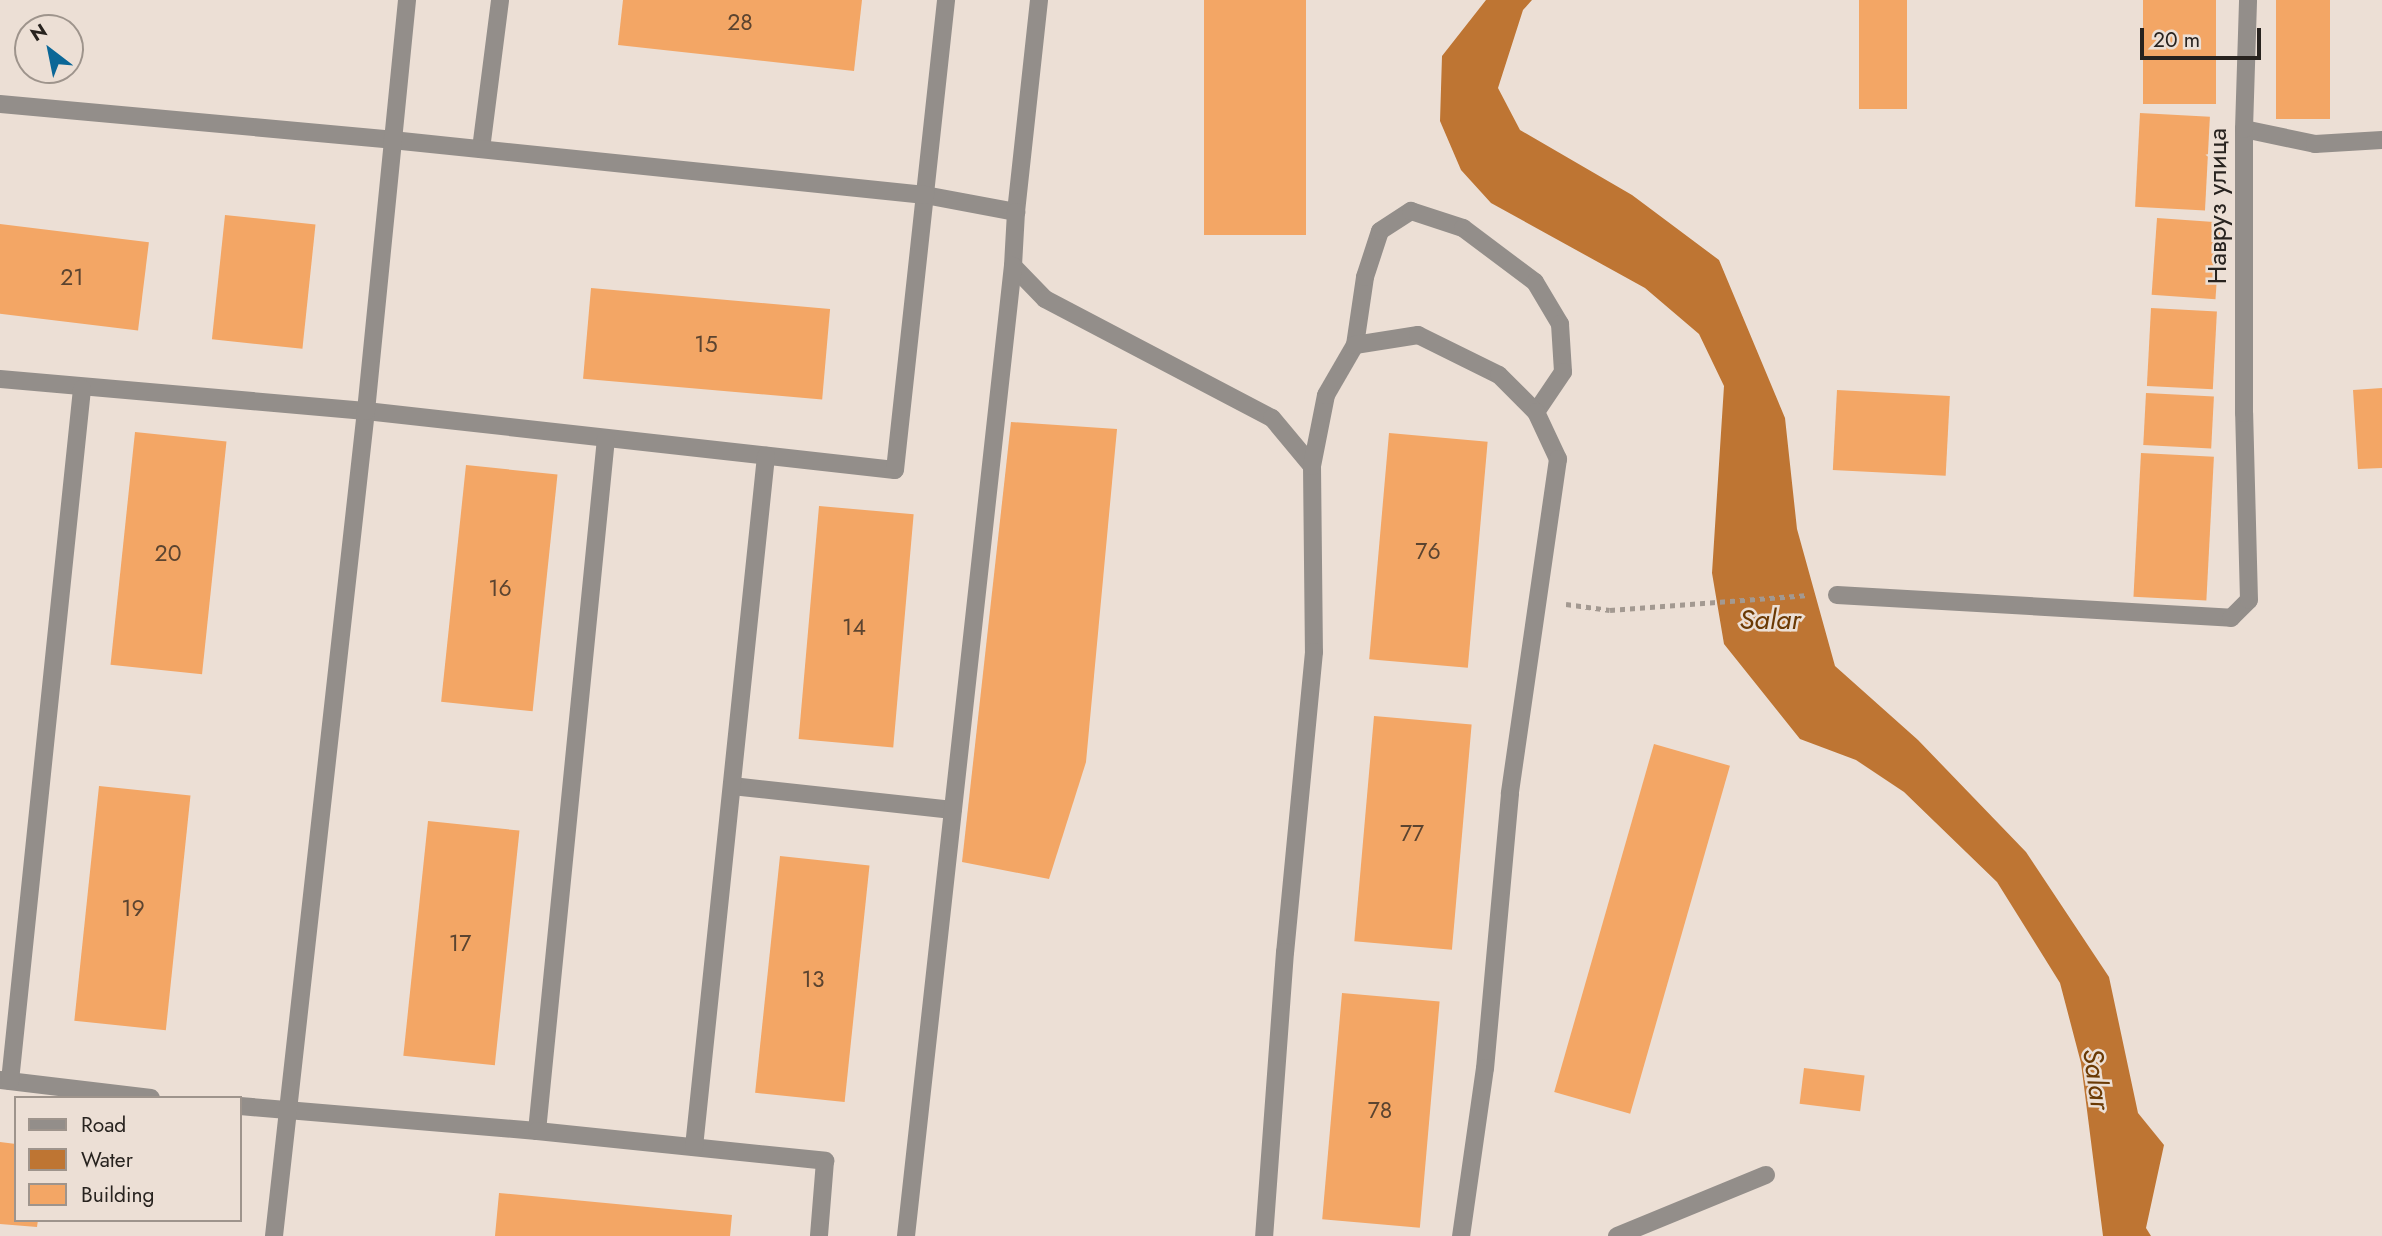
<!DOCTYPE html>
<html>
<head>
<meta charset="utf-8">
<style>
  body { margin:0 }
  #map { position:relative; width:2382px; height:1236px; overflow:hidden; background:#ecdfd5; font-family:Jost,sans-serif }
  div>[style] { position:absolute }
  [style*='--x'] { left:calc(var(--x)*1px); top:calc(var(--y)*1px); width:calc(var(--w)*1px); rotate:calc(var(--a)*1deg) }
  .water>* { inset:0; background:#be7533 }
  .building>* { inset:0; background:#f3a665; transform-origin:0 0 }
  .path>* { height:4.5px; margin-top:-2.25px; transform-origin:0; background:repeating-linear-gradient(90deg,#a39991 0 5px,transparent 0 10px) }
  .lane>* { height:18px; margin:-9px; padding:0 9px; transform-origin:9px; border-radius:9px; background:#938e8a }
  .street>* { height:18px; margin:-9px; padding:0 9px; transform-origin:9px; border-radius:9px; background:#938e8a }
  span { translate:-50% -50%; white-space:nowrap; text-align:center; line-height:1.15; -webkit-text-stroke:5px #ecdfd5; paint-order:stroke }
  .number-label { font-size:23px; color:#5b4430 }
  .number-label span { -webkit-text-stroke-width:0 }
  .street-label { font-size:26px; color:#28231f }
  .water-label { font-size:28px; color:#6a3904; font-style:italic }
  .legend { position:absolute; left:14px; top:1096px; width:228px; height:126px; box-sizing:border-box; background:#ecdfd5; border:2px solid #9e948c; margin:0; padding:9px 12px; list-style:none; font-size:21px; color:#28231f }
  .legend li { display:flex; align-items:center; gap:14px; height:35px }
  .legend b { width:35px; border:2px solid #9e948c }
  .north { position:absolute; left:14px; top:14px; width:70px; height:70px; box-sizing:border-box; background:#ecdfd5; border:2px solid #9e948c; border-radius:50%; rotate:328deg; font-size:19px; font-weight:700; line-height:28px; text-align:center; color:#28231f }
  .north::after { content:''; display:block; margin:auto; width:24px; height:32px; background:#0b6797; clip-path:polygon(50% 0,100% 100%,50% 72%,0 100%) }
  .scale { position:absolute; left:2140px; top:28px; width:121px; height:32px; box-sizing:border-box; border:4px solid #28231f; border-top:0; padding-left:9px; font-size:21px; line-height:24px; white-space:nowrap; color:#28231f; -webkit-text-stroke:5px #ecdfd5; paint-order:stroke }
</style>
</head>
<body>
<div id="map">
  <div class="water">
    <i style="clip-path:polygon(1486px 0,1532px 0,1523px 10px,1498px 88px,1520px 130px,1632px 195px,1719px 260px,1785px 418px,1797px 529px,1835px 666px,1918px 740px,2026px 852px,2109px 977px,2138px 1113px,2164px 1145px,2146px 1228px,2151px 1236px,2103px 1236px,2081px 1063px,2060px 983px,1997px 882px,1904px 792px,1856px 760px,1800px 739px,1724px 644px,1712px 573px,1724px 386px,1699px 334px,1645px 288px,1491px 203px,1461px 170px,1440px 121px,1442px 56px)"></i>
  </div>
  <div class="building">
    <i style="clip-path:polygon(623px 0,862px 0,854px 71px,618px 45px)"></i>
    <i style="left:1204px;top:0;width:102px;height:235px"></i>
    <i style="left:1859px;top:0;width:48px;height:109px"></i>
    <i style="left:2143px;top:0;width:73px;height:104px"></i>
    <i style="left:2276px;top:0;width:54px;height:119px"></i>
    <i style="left:2140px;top:113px;width:70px;height:94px;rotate:3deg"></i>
    <i style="left:225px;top:215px;width:91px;height:125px;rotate:6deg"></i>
    <i style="left:2157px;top:218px;width:64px;height:77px;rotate:4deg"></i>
    <i style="left:0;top:224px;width:150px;height:89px;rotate:7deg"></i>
    <i style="left:591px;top:288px;width:240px;height:91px;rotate:5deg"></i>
    <i style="left:2151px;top:308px;width:66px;height:78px;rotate:3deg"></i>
    <i style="clip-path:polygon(2382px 388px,2382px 468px,2358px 469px,2353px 390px)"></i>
    <i style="left:1837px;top:390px;width:113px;height:80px;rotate:3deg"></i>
    <i style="left:2146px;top:393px;width:68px;height:52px;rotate:3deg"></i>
    <i style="clip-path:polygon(1011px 422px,1117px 429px,1086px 762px,1049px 879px,962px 862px)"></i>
    <i style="left:135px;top:432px;width:92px;height:234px;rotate:6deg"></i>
    <i style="left:1389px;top:433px;width:99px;height:227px;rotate:5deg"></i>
    <i style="left:2141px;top:453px;width:73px;height:144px;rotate:3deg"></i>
    <i style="left:466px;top:465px;width:92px;height:238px;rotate:6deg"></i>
    <i style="left:819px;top:506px;width:95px;height:234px;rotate:5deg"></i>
    <i style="left:1374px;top:716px;width:98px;height:226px;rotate:5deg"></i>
    <i style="left:1654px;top:744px;width:79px;height:362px;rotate:16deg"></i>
    <i style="left:99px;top:786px;width:92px;height:236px;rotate:6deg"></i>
    <i style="left:428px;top:821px;width:92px;height:236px;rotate:6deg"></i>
    <i style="left:780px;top:856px;width:90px;height:238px;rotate:6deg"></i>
    <i style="left:1342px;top:993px;width:98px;height:227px;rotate:5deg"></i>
    <i style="left:1804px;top:1068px;width:61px;height:36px;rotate:7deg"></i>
    <i style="clip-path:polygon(0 1142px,16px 1144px,16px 1220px,38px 1220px,37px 1227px,0 1224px)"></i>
    <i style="clip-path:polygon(499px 1193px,732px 1215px,730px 1236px,495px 1236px)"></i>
  </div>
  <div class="path">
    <i style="--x:1566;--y:604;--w:44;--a:7.8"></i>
    <i style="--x:1610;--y:610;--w:199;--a:-4.3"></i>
  </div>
  <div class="lane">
    <i style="--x:481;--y:149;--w:150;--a:-82.7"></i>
    <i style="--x:925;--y:195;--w:93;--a:10.6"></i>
    <i style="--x:1016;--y:212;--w:213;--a:-83.8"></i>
    <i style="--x:1016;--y:212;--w:54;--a:93.2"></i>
    <i style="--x:1013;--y:266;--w:46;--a:45.9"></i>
    <i style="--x:1045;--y:299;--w:256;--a:27.7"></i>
    <i style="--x:1272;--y:418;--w:62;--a:50.2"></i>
    <i style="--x:1312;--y:466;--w:186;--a:89.4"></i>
    <i style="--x:1314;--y:652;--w:301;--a:95.5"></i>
    <i style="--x:1285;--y:952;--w:285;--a:94.2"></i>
    <i style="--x:1355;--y:345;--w:69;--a:-81.6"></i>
    <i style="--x:1365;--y:277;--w:48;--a:-71.9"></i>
    <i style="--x:1380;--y:231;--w:37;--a:-33"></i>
    <i style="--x:1411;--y:211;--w:55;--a:18.1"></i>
    <i style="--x:1463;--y:228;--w:90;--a:36.9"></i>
    <i style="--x:1535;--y:282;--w:49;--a:59.2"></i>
    <i style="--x:1560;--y:324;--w:48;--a:86.4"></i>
    <i style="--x:1563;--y:372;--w:48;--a:124"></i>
    <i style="--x:0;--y:379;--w:367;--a:5"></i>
    <i style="--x:366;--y:411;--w:532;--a:6.36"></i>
    <i style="--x:895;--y:470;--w:473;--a:-83.8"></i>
    <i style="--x:1312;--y:466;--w:72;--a:-78.8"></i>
    <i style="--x:1326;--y:395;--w:58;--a:-59.9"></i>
    <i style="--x:1355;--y:345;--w:64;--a:-9"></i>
    <i style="--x:1418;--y:335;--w:90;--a:26.3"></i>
    <i style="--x:1499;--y:375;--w:52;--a:45"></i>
    <i style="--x:1536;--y:412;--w:52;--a:64.9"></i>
    <i style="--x:1558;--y:459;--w:338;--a:98.2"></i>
    <i style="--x:1510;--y:794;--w:275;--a:95.2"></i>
    <i style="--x:1485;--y:1068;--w:170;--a:98.1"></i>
    <i style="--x:732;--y:786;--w:222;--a:6.2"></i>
    <i style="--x:0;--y:1080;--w:152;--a:6.8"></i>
    <i style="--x:10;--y:1081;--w:696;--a:-84.06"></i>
    <i style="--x:240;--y:1106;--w:298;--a:4.8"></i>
    <i style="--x:537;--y:1131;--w:696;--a:-84.31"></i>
    <i style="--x:537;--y:1131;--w:290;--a:5.9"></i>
    <i style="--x:825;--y:1161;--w:75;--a:94.6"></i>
    <i style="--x:694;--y:1147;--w:695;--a:-84.05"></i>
    <i style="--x:906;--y:1236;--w:976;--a:-83.71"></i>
    <i style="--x:1617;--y:1236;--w:161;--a:-22.3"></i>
  </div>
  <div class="street">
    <i style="--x:0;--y:104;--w:394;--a:5.2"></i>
    <i style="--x:392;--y:140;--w:536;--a:5.89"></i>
    <i style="--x:2244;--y:129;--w:73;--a:11.9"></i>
    <i style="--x:2315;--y:144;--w:67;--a:-3.4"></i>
    <i style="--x:1837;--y:595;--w:395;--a:3.3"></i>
    <i style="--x:2231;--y:618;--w:25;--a:-45"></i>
    <i style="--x:2249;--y:600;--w:187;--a:-91.5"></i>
    <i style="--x:2244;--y:413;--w:284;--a:-90"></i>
    <i style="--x:2244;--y:129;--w:129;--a:-88.2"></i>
    <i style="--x:274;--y:1236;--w:830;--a:-83.64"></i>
    <i style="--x:366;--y:411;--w:413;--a:-84.3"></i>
  </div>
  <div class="number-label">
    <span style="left:740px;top:22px">28</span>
    <span style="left:72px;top:277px">21</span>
    <span style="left:706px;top:344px">15</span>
    <span style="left:1428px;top:551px">76</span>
    <span style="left:168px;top:553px">20</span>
    <span style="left:500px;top:588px">16</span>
    <span style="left:854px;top:627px">14</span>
    <span style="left:1412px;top:833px">77</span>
    <span style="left:133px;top:908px">19</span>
    <span style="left:460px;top:943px">17</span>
    <span style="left:813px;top:979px">13</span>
    <span style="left:1380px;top:1110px">78</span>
  </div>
  <div class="street-label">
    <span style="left:2218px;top:206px;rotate:-90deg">Навруз улица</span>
  </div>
  <div class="water-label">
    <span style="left:1770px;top:620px">Salar</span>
    <span style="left:2096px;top:1079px;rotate:82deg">Salar</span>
  </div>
  <ul class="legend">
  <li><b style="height:9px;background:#938e8a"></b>Road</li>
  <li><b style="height:19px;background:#be7533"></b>Water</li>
  <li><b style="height:19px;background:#f3a665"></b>Building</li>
  </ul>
  <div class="north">N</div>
  <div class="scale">20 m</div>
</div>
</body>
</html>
